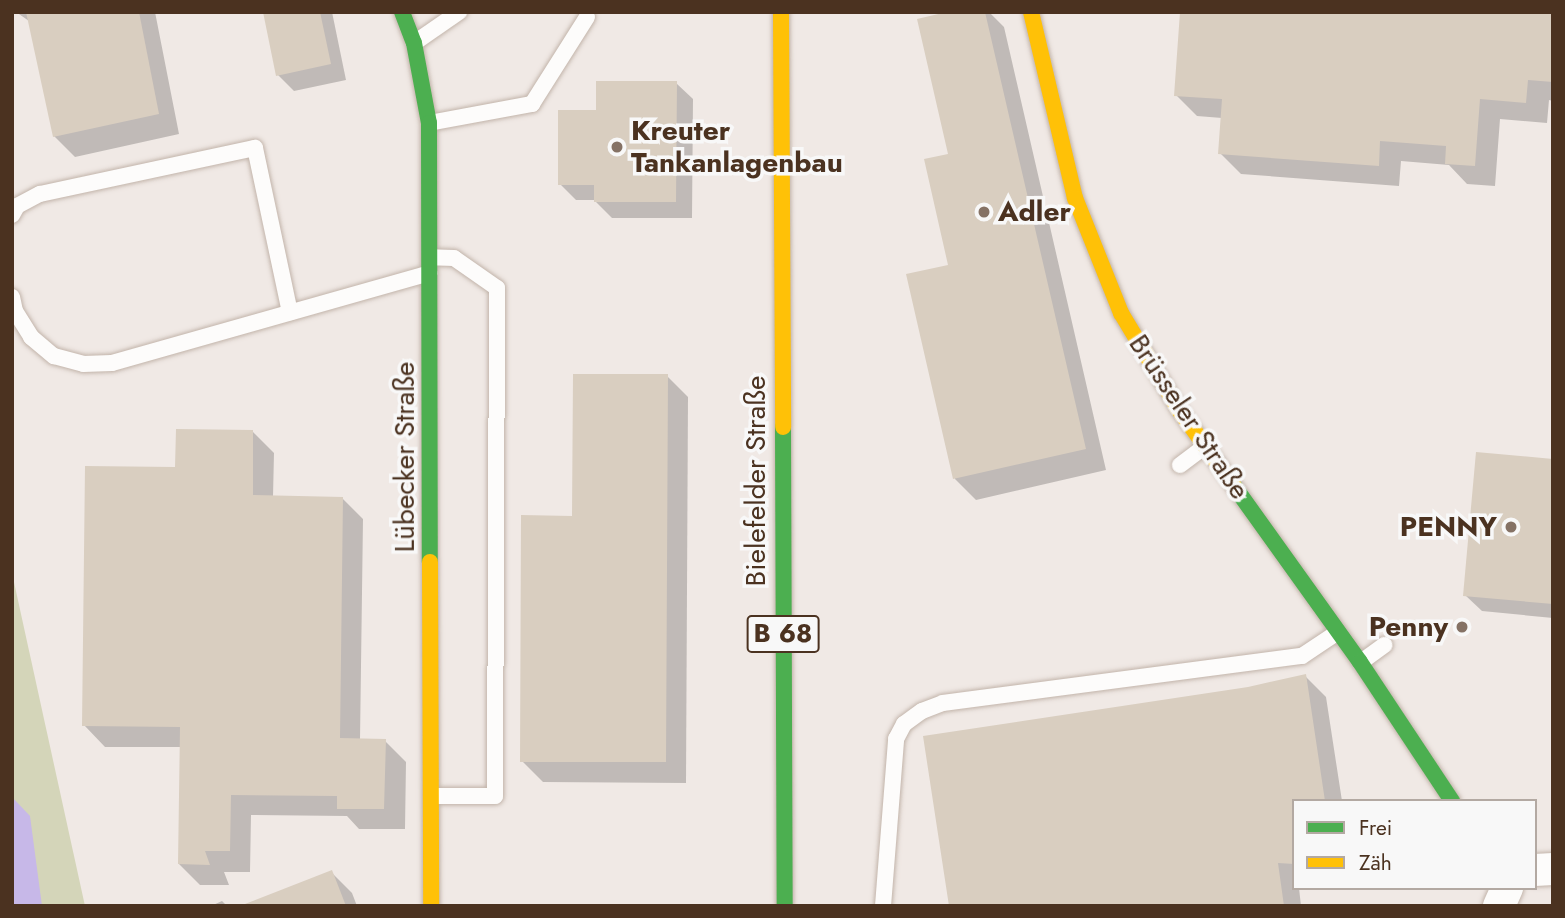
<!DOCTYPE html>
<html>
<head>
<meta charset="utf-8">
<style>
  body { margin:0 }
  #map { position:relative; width:1565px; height:918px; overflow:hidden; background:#f0e9e5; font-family:Jost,sans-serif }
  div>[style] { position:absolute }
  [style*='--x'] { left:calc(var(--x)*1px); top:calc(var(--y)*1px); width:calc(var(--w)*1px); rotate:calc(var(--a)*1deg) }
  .green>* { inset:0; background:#d4d5b9 }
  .water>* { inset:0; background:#c7b8e8 }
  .shadow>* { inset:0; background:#0003 }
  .building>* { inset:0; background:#d9cec0 }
  .roads { filter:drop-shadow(0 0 2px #c2b4aa) drop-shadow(0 0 2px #c2b4aa) }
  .lane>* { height:16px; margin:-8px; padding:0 8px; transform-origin:8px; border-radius:8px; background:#fdfcfb }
  .street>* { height:32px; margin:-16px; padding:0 16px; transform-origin:16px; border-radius:16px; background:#fdfcfb }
  .fast>* { height:16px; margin:-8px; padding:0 8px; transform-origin:8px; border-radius:8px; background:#4caf50 }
  .slow>* { height:16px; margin:-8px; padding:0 8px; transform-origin:8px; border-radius:8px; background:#ffc107 }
  .dots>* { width:19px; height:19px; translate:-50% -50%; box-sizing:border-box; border:4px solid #f8f8f8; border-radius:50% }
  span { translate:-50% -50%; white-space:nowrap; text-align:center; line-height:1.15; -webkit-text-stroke:7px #f8f8f8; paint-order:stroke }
  .shield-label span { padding:2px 5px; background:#f8f8f8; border:2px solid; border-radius:5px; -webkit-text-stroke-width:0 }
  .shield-label { font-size:26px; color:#4b3220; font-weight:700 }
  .poi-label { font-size:28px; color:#4b3220; font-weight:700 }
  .left { translate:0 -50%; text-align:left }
  .right { translate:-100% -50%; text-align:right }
  .street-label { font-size:28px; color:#4b3220 }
  .frame { position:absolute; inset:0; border:14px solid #4b3220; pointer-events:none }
  .legend { position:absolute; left:1292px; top:799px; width:245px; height:91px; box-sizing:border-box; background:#f8f8f8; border:2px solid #b3a9a2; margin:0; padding:9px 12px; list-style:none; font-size:21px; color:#4b3220 }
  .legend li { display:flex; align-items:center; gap:14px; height:35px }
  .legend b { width:35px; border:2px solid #b3a9a2 }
</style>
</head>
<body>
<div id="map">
  <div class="green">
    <i style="clip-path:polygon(12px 573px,85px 906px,12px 906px)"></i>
  </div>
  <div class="water">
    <i style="clip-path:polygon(12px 797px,30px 816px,42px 906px,12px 906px)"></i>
  </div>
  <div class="shadow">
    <i style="clip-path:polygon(16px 12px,155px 12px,179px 134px,75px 157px,54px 136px,29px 21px)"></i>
    <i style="clip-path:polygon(265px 12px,332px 12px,346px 80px,294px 91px,278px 75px)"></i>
    <i style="clip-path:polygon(954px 12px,989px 12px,1004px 27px,1106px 470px,976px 500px,955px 479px,908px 276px,950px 266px)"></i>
    <i style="clip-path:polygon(1553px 12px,1553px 101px,1549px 100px,1547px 123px,1500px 119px,1495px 186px,1467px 184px,1449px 165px,1401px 161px,1399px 186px,1241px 174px,1220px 153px,1222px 118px,1197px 116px,1176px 95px)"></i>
    <i style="clip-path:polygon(676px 83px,693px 99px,692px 218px,612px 218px,594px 200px,576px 200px,560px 184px)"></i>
    <i style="clip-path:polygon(667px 376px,688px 397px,686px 783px,543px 782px,522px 761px,574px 518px)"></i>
    <i style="clip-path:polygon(253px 432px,274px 453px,273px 497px,342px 498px,363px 519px,360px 740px,385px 741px,406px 762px,405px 829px,359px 829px,347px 816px,251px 815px,250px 872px,224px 872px,229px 885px,200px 885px,179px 864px,181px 747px,105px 747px,84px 725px,177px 469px)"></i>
    <i style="clip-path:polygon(1553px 460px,1553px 618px,1482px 611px,1465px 595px)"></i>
    <i style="clip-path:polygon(1305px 676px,1326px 697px,1342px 801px,1294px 801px,1294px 888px,1299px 888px,1301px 906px,951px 906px,1248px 689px)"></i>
    <i style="clip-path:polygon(331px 872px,352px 893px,357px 906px,246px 906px)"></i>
    <i style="clip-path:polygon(222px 901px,227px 906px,211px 906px)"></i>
  </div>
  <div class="building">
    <i style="clip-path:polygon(26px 12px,139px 12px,159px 114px,53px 137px)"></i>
    <i style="clip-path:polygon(263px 12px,320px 12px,331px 64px,276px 76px)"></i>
    <i style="clip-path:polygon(947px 12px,985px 12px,1086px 449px,953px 479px,906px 274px,948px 265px,924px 159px,948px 154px,917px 19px)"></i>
    <i style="clip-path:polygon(1180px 12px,1553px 12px,1553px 82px,1528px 80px,1526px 103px,1480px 99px,1475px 166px,1445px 164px,1446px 146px,1380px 141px,1379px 166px,1218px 154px,1222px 99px,1174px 96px)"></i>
    <i style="clip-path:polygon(596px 81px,677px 81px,676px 202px,594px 202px,594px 185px,558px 185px,558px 110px,596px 110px)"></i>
    <i style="clip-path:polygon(573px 374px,668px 374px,666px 762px,520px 762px,521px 515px,572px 516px)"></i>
    <i style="clip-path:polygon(176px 429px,253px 430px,253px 495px,343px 497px,340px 738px,386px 739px,384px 809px,337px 809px,337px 796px,231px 795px,230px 851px,205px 851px,210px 865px,178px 864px,180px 727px,82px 726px,85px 466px,175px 467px)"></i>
    <i style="clip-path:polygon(1476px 452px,1553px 459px,1553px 604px,1463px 596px)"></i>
    <i style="clip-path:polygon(1306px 674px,1325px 801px,1294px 801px,1294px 864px,1278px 863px,1284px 906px,949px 906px,923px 736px,1248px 687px)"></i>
    <i style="clip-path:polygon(332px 870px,346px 906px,245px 906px,245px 904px)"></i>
  </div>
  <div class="roads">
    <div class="lane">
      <i style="--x:414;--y:43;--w:55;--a:-34.6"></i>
      <i style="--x:429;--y:123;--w:105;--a:-10.5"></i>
      <i style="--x:532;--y:104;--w:103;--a:-57.7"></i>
      <i style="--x:12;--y:215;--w:10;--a:-61"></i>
      <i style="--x:17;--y:206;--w:26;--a:-28"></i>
      <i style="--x:40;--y:194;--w:220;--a:-12.1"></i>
      <i style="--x:255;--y:148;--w:168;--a:78"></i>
      <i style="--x:12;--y:297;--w:14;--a:78"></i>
      <i style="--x:15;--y:311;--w:31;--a:58"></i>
      <i style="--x:31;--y:337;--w:30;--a:40"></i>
      <i style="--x:54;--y:356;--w:30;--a:15"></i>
      <i style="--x:83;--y:364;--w:29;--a:-2"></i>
      <i style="--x:112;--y:363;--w:330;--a:-15.8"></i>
      <i style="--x:1180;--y:465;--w:31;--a:-37"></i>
      <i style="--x:1361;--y:662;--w:29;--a:-36"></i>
      <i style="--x:431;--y:796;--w:64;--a:0"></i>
      <i style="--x:495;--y:796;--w:508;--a:-89.77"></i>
      <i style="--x:497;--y:288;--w:52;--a:-145.1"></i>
      <i style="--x:454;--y:258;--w:23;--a:-178"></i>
      <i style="--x:883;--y:906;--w:168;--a:-85.5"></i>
      <i style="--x:896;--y:739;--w:17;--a:-62"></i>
      <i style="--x:904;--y:724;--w:22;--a:-36"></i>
      <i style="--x:922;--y:711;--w:22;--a:-21"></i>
      <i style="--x:943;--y:703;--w:362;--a:-7.5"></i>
      <i style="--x:1302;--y:656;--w:43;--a:-33.7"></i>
    </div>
    <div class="street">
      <i style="--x:1535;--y:870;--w:18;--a:-3"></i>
      <i style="--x:1499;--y:906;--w:20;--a:-66"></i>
    </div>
    <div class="fast">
      <i style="--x:402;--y:12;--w:33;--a:69"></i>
      <i style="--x:414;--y:43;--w:81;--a:79.4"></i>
      <i style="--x:429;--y:123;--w:439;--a:89.9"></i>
      <i style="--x:783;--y:427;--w:479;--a:89.8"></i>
      <i style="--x:1234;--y:486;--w:216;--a:54.4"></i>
      <i style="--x:1360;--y:662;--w:167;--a:56.5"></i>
    </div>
    <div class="slow">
      <i style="--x:781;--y:12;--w:415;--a:89.7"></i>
      <i style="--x:1031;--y:12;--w:191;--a:76.7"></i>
      <i style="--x:1075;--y:198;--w:124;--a:68.2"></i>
      <i style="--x:1121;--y:313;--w:114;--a:59"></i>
      <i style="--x:1180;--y:411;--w:92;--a:54.2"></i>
      <i style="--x:430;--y:562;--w:344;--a:89.8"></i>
    </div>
  </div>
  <div class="dots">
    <i style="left:617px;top:147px;background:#857265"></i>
    <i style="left:984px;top:212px;background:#857265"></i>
    <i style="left:1511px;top:527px;background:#857265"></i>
    <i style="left:1462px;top:627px;background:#857265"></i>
  </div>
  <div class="shield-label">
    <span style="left:783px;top:634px">B 68</span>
  </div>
  <div class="poi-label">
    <span class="left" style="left:631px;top:147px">Kreuter<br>Tankanlagenbau</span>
    <span class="left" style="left:998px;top:212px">Adler</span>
    <span class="right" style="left:1497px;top:527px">PENNY</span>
    <span class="right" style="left:1448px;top:627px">Penny</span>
  </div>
  <div class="street-label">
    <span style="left:1189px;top:417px;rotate:56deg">Brüsseler Straße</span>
    <span style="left:405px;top:457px;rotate:-90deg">Lübecker Straße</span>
    <span style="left:756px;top:481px;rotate:-90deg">Bielefelder Straße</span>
  </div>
  <div class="frame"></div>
  <ul class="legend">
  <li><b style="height:9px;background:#4caf50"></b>Frei</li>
  <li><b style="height:9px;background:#ffc107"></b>Zäh</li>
  </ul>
</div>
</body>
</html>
